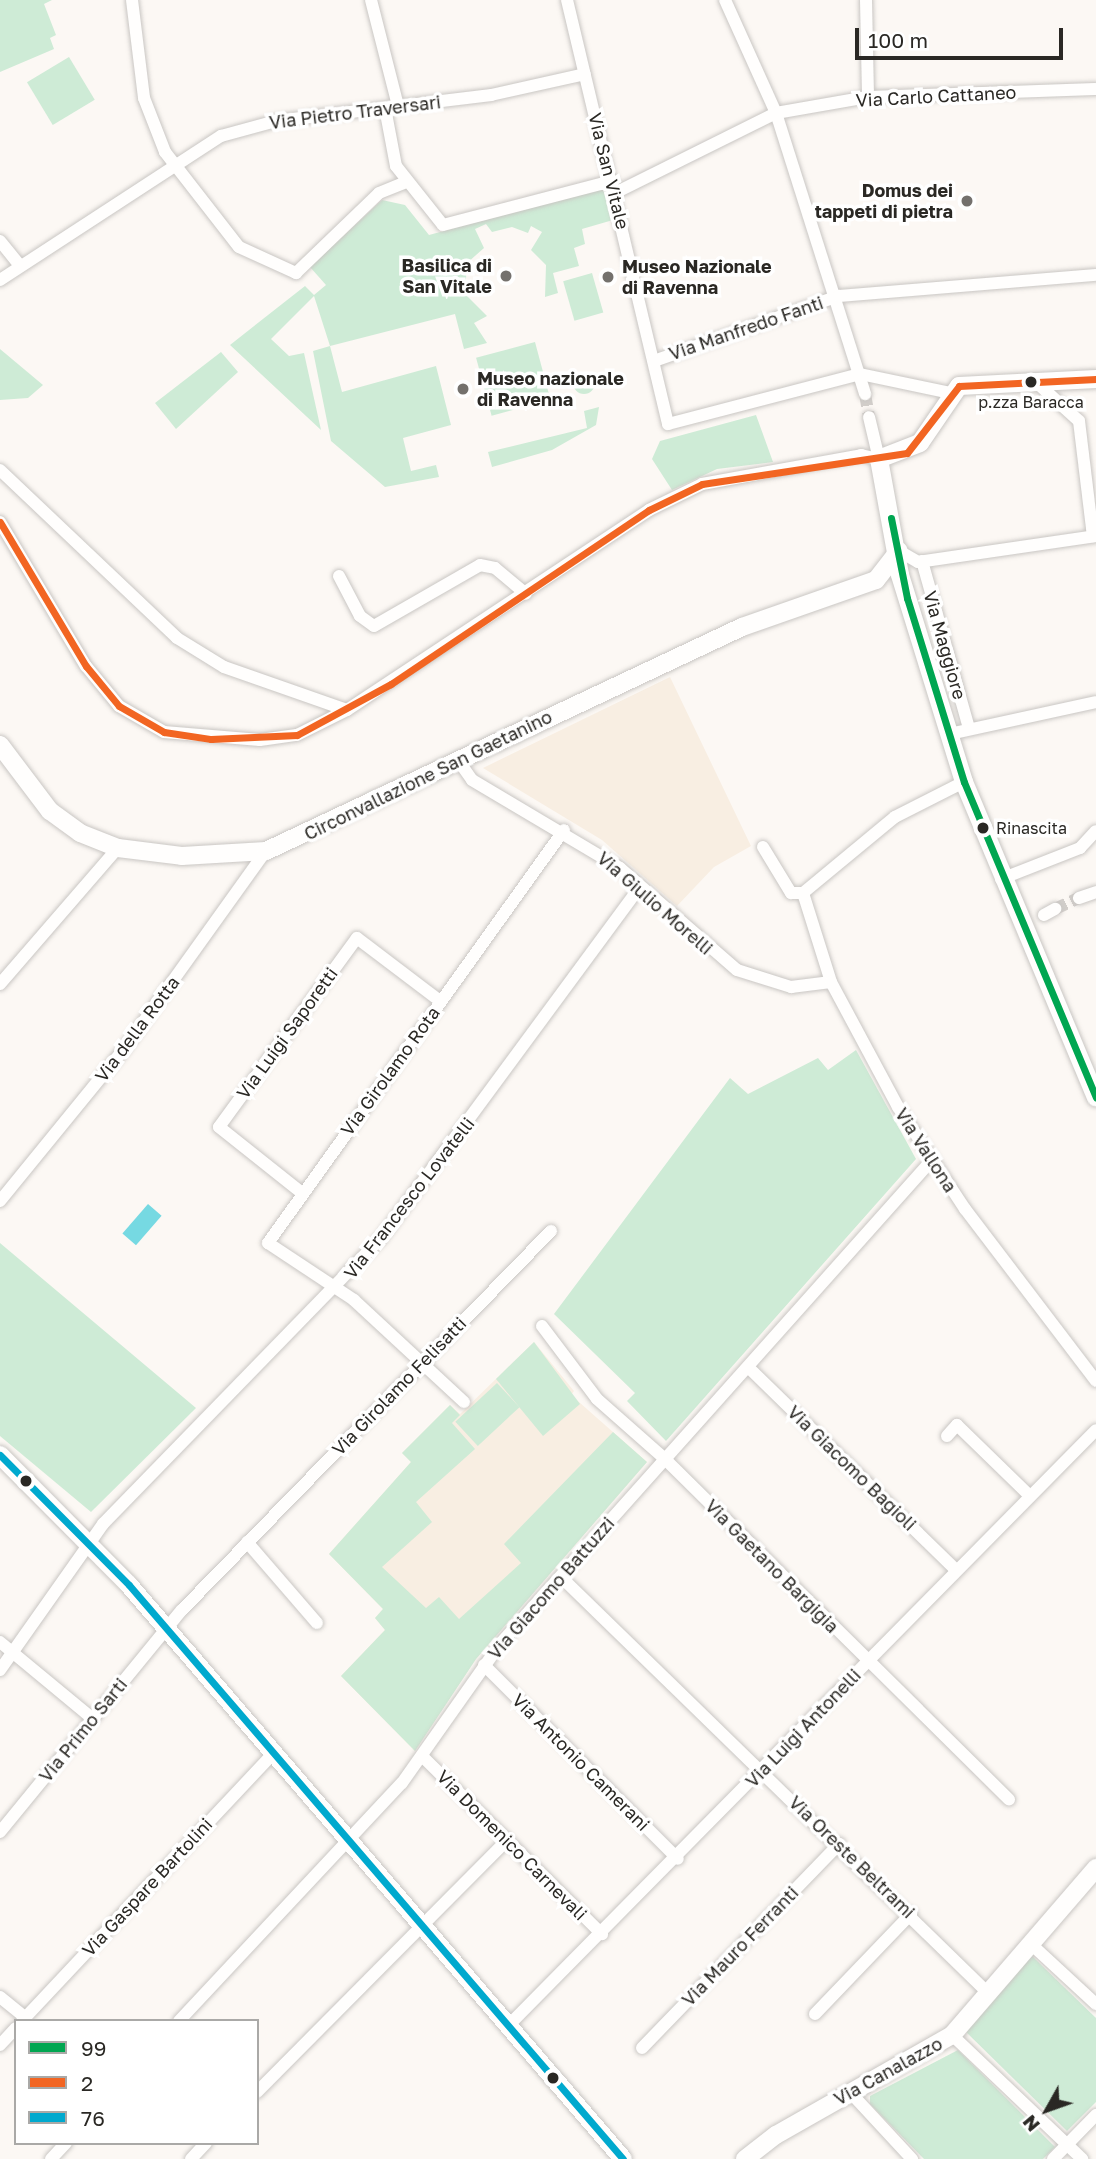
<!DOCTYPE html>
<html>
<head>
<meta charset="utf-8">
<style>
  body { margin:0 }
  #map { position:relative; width:1096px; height:2159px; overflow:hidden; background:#fcf8f4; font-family:"Golos Text",sans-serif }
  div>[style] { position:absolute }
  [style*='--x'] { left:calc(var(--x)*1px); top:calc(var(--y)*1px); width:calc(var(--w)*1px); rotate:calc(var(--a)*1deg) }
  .education>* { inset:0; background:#f8eee2 }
  .green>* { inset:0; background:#ceebd6; transform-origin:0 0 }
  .round { border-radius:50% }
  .water>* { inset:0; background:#76d9e2; transform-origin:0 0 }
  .street-tunnel>* { height:12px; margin-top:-6px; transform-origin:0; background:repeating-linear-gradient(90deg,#d2ceca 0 12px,transparent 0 18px) }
  .roads { filter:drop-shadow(0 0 2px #c9c6c3) drop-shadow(0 0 2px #c9c6c3) }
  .street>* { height:12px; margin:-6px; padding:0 6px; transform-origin:6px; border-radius:6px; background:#fffefd }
  .secondary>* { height:18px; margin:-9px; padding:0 9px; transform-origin:9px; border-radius:9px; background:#fffefd }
  .bus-1>* { height:7px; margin:-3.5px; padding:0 3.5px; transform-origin:3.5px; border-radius:3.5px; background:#00a651 }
  .bus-2>* { height:7px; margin:-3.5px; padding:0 3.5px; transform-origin:3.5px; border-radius:3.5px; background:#f26522 }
  .bus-3>* { height:7px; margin:-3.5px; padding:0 3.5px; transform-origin:3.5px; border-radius:3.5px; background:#00a9ce }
  .dots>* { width:19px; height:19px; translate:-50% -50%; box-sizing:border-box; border:4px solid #fff; border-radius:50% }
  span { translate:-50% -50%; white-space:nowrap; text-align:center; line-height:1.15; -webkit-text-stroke:7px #fff; paint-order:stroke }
  .bus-label { font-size:16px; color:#2a2824 }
  .left { translate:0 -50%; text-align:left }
  .street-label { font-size:18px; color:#2a2824 }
  .poi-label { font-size:18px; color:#2a2824; font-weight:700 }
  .right { translate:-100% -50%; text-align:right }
  .legend { position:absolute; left:14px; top:2019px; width:245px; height:126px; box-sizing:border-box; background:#fff; border:2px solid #aaa9a7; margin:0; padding:9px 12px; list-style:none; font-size:21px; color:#2a2824 }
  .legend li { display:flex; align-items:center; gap:14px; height:35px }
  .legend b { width:35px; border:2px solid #aaa9a7 }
  .north { position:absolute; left:1012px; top:2075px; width:70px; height:70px; -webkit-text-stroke:5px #fff; paint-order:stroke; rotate:230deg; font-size:19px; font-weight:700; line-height:28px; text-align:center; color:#2a2824 }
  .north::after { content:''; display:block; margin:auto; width:24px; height:32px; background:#2a2824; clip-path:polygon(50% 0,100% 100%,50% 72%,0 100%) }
  .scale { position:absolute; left:855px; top:28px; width:208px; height:32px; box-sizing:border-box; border:4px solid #2a2824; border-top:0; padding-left:9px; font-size:21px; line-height:24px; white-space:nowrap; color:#2a2824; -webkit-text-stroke:5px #fff; paint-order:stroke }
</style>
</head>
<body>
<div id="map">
  <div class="education">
    <i style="clip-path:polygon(670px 677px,751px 846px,714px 867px,677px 906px,602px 840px,483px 768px)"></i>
    <i style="clip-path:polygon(534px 1342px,574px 1391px,571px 1395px,647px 1462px,476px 1659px,415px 1751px,341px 1676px,385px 1630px,375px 1618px,383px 1609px,329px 1554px,411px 1462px,402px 1453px,450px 1405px,460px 1414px)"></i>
  </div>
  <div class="green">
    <i style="clip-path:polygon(0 0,52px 0,44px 4px,56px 35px,50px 38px,54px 49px,0 72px)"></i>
    <i style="left:69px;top:57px;width:50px;height:49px;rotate:59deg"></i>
    <i style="clip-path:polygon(605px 188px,613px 220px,582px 229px,585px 244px,574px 248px,579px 266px,553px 273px,558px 293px,545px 297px,546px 265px,531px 250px,542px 232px,531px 226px,528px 233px,512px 227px,492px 232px,486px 224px,475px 229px,484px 248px,467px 263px,465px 294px,487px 316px,474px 323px,487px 343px,464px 349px,455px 314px,330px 346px,342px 392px,436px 366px,451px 425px,403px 438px,411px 471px,436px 465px,439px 477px,385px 487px,331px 441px,313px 351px,330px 346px,314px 296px,271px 339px,289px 356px,304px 353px,321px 430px,230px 345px,305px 286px,314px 295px,326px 285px,310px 267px,382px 200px,405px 205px,429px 235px)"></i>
    <i style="left:592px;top:273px;width:41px;height:30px;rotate:74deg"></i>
    <i style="left:535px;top:342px;width:60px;height:61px;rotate:75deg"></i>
    <i style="clip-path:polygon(0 349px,43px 385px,28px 398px,0 400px)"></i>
    <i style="clip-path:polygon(221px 352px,238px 372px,176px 429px,155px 403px)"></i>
    <i class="round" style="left:573px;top:372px;width:22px;height:22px"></i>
    <i style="clip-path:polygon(599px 407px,596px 425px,552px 450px,492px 467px,488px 452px,587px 428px,584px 411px)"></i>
    <i style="clip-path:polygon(756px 415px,773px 462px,717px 469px,672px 490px,652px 459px,660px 441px)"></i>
    <i style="clip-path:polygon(856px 1050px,916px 1159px,666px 1441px,627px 1401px,635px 1393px,554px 1314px,730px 1078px,748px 1094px,818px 1058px,828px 1070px)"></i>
    <i style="clip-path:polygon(0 1243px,196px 1408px,91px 1512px,0 1436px)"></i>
    <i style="clip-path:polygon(534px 1342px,580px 1404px,543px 1436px,496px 1379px)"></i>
    <i style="left:497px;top:1383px;width:33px;height:57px;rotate:47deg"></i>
    <i style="clip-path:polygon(450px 1405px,460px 1415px,452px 1423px,475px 1449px,416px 1502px,432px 1522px,382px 1567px,426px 1608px,439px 1597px,459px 1619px,521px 1563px,504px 1544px,613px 1432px,647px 1462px,476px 1659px,415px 1751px,341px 1676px,385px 1630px,375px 1618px,383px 1609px,329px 1554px,411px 1462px,402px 1453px)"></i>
    <i style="clip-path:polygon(1031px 1955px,1096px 2018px,1096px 2102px,1067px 2131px,964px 2030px)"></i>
    <i style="clip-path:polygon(958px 2050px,1055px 2147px,1043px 2159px,924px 2159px,870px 2104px,870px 2096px)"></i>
  </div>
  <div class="water">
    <i style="left:148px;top:1204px;width:18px;height:39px;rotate:41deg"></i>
  </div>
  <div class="street-tunnel">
    <i style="--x:865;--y:394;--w:23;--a:80"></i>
    <i style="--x:1055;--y:909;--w:26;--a:-25"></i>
  </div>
  <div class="roads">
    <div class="street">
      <i style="--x:132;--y:0;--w:99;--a:83"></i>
      <i style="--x:144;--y:98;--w:58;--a:68.7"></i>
      <i style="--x:165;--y:152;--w:120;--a:52.1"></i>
      <i style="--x:239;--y:247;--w:63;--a:24.5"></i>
      <i style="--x:296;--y:273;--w:115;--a:-43.9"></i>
      <i style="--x:379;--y:193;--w:27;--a:-22"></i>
      <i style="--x:371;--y:0;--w:109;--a:75.7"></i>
      <i style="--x:567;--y:0;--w:436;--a:76.6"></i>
      <i style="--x:668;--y:424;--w:198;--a:-14.6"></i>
      <i style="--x:860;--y:374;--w:92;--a:11.9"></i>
      <i style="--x:725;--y:0;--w:124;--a:65.7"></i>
      <i style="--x:776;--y:113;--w:295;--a:72.4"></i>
      <i style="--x:866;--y:0;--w:97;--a:88.8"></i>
      <i style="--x:385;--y:108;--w:59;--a:79.3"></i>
      <i style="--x:396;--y:166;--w:75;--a:51.5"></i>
      <i style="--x:443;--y:225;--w:175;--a:-14.6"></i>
      <i style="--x:615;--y:193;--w:180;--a:-26.4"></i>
      <i style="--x:776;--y:113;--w:93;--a:-9.9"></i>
      <i style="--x:868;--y:97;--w:228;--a:-2"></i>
      <i style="--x:0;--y:241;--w:32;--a:51"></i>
      <i style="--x:0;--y:280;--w:264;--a:-33.1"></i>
      <i style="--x:221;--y:136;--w:57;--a:-15.3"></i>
      <i style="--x:276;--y:121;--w:217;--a:-6.9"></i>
      <i style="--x:491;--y:95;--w:96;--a:-12.6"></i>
      <i style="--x:654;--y:361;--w:196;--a:-19.4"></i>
      <i style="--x:839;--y:296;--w:258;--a:-4.7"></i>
      <i style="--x:1036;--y:382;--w:58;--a:42.2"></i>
      <i style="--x:1079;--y:421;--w:116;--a:83.1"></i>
      <i style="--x:0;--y:470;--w:244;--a:43.5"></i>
      <i style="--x:177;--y:638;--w:55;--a:31.7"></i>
      <i style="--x:224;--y:667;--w:130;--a:19.3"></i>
      <i style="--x:0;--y:522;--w:168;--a:59.2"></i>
      <i style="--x:86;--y:666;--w:52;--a:50.5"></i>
      <i style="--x:119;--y:706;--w:52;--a:30"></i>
      <i style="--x:164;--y:732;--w:96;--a:4.8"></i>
      <i style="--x:260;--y:740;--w:37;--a:-8"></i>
      <i style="--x:297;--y:735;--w:56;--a:-26.6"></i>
      <i style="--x:347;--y:710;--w:362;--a:-33.5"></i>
      <i style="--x:649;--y:510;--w:59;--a:-26.1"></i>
      <i style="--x:702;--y:484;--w:162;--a:-10.3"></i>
      <i style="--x:861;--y:455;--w:18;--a:13"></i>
      <i style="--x:879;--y:459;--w:43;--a:-103.4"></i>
      <i style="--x:899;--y:551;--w:22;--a:30"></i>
      <i style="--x:918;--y:562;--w:180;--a:-8.3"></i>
      <i style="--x:922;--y:561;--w:173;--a:74.3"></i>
      <i style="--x:339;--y:576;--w:45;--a:62.3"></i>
      <i style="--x:360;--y:616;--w:17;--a:36"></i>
      <i style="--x:374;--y:626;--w:122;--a:-29.9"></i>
      <i style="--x:480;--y:565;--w:15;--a:11"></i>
      <i style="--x:495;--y:568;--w:40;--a:40"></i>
      <i style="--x:949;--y:734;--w:150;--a:-12.3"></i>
      <i style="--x:458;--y:760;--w:24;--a:55"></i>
      <i style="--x:472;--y:780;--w:172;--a:30.7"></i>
      <i style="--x:620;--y:868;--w:155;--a:41.1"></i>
      <i style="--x:737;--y:970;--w:57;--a:17.5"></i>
      <i style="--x:791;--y:987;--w:40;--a:-7.1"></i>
      <i style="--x:763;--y:847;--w:54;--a:58.7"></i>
      <i style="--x:791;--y:893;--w:12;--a:0"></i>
      <i style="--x:803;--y:893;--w:119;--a:-39.6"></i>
      <i style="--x:895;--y:817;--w:77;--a:-26.9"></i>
      <i style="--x:1001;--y:879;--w:85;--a:-21.4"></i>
      <i style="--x:1080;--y:848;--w:23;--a:-47"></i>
      <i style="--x:803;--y:893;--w:93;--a:72.5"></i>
      <i style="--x:831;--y:982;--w:142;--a:61.8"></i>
      <i style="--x:898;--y:1107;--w:122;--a:56.7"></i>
      <i style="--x:965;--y:1209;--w:216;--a:52.7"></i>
      <i style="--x:1079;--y:898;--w:18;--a:-19"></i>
      <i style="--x:1044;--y:915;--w:13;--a:-29"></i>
      <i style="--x:0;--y:984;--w:180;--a:-49.1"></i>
      <i style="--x:302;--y:1193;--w:106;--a:-141.5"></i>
      <i style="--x:219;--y:1127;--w:234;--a:-53.9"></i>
      <i style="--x:357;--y:938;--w:104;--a:37.2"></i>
      <i style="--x:0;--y:1201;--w:196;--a:-50.8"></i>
      <i style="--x:124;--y:1049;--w:244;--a:-54.4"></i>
      <i style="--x:542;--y:1326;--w:91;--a:53"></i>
      <i style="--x:597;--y:1399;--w:91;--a:41.4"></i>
      <i style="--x:665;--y:1459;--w:484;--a:44.7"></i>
      <i style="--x:748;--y:1367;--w:289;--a:44.3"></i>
      <i style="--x:464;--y:1402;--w:150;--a:-137.2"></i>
      <i style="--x:354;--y:1300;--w:103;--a:-146.5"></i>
      <i style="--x:268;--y:1243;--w:508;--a:-54.37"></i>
      <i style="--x:947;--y:1436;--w:15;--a:-48"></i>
      <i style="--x:957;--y:1425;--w:100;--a:44.2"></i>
      <i style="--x:247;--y:1542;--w:107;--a:49.2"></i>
      <i style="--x:561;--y:1577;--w:598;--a:44.25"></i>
      <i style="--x:0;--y:1642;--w:119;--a:39.6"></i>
      <i style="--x:484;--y:1665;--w:274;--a:45"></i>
      <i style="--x:0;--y:1670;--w:179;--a:-54.8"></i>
      <i style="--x:103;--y:1524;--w:399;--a:-45.8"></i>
      <i style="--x:381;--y:1238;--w:436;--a:-53.6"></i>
      <i style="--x:423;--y:1757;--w:252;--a:44.7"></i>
      <i style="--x:0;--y:1832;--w:287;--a:-50.7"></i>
      <i style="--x:182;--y:1610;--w:529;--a:-45.77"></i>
      <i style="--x:1032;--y:1945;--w:87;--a:42.7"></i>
      <i style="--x:0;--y:1997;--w:32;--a:39"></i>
      <i style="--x:815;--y:2014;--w:139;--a:-46.2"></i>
      <i style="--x:22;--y:2021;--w:366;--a:-46.8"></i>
      <i style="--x:179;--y:2021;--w:326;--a:-46.9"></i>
      <i style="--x:402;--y:1783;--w:170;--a:-54.8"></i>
      <i style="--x:500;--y:1644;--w:649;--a:-48.25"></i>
      <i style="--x:508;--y:2026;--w:837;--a:-45.39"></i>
      <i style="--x:952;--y:2035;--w:180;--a:43.6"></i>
      <i style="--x:0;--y:2045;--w:23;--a:-47"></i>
      <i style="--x:642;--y:2048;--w:284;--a:-46"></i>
      <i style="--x:849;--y:2091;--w:93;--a:47.2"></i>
      <i style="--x:257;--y:2092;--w:355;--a:-45.2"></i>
      <i style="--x:51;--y:2159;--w:22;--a:-47"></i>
      <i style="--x:191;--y:2159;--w:22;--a:-47"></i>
      <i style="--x:1053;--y:2159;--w:62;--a:-45.7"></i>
    </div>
    <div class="secondary">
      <i style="--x:1096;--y:379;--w:137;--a:177.1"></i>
      <i style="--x:959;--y:386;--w:69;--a:124.4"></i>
      <i style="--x:920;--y:443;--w:44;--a:158.7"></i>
      <i style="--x:879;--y:459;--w:118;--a:79.7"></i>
      <i style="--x:900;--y:575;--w:217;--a:72.8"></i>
      <i style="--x:964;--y:782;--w:342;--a:67.3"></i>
      <i style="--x:0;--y:745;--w:83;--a:52.9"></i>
      <i style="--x:50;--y:811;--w:37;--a:36"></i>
      <i style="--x:80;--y:833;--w:41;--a:21.5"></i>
      <i style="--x:118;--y:848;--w:64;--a:7.1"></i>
      <i style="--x:182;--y:856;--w:84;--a:-3.4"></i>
      <i style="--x:266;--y:851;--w:526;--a:-25.2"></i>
      <i style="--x:742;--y:627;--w:142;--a:-19.3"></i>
      <i style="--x:876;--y:580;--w:37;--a:-52"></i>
      <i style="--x:0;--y:1455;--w:183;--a:45.2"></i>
      <i style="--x:129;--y:1585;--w:757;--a:49.28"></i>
      <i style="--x:745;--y:2159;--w:39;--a:-38"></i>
      <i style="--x:776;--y:2135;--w:202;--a:-29.6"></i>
      <i style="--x:952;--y:2035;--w:221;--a:-49.2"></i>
    </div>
  </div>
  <div class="bus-1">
    <i style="--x:891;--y:518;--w:82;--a:78.7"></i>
    <i style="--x:907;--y:598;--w:193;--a:72.8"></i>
    <i style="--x:964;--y:782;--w:342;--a:67.3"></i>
  </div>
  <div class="bus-2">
    <i style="--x:0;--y:522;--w:168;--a:59.2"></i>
    <i style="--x:86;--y:666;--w:52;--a:50.5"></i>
    <i style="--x:119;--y:706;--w:52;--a:30"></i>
    <i style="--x:164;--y:732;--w:48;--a:8.5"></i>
    <i style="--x:211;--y:739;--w:86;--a:-2.7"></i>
    <i style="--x:297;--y:735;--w:107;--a:-28.5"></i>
    <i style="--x:391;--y:684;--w:311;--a:-34"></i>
    <i style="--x:649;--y:510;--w:59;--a:-26.1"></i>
    <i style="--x:702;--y:484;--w:207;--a:-8.6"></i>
    <i style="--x:907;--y:453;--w:85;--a:-52.2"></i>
    <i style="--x:959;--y:386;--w:137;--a:-2.9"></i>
  </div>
  <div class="bus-3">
    <i style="--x:0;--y:1455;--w:183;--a:45.2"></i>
    <i style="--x:129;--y:1585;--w:757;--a:49.28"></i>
  </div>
  <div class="dots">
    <i style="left:967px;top:201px;background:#74716d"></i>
    <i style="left:506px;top:276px;background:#74716d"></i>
    <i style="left:608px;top:277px;background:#74716d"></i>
    <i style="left:1031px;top:382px;background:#2a2824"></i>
    <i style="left:463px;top:389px;background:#74716d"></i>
    <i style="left:983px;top:828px;background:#2a2824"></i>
    <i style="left:26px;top:1481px;background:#2a2824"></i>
    <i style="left:553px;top:2078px;background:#2a2824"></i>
  </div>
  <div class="bus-label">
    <span style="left:1031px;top:402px">p.zza Baracca</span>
    <span class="left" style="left:996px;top:828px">Rinascita</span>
  </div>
  <div class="street-label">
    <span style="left:936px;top:96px;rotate:-3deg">Via Carlo Cattaneo</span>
    <span style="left:355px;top:112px;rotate:-7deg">Via Pietro Traversari</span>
    <span style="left:609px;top:171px;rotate:76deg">Via San Vitale</span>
    <span style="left:746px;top:328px;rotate:-19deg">Via Manfredo Fanti</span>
    <span style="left:945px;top:645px;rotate:74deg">Via Maggiore</span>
    <span style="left:428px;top:775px;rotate:-26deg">Circonvallazione San Gaetanino</span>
    <span style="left:655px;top:903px;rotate:41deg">Via Giulio Morelli</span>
    <span style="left:137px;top:1029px;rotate:-53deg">Via della Rotta</span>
    <span style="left:287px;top:1033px;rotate:-54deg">Via Luigi Saporetti</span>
    <span style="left:390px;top:1071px;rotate:-54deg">Via Girolamo Rota</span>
    <span style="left:926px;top:1150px;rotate:57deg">Via Vallona</span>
    <span style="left:409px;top:1198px;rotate:-52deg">Via Francesco Lovatelli</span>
    <span style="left:399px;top:1386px;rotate:-46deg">Via Girolamo Felisatti</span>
    <span style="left:852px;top:1468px;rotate:44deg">Via Giacomo Bagioli</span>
    <span style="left:772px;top:1566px;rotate:45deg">Via Gaetano Bargigia</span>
    <span style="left:551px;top:1588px;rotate:-49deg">Via Giacomo Battuzzi</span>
    <span style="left:803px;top:1728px;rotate:-46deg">Via Luigi Antonelli</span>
    <span style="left:83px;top:1730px;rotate:-51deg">Via Primo Sarti</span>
    <span style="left:581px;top:1762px;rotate:45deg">Via Antonio Camerani</span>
    <span style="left:512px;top:1845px;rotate:45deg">Via Domenico Carnevali</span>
    <span style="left:852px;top:1857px;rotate:44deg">Via Oreste Beltrami</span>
    <span style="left:147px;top:1887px;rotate:-47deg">Via Gaspare Bartolini</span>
    <span style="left:740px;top:1946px;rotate:-46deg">Via Mauro Ferranti</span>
    <span style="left:888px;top:2071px;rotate:-29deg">Via Canalazzo</span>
  </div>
  <div class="poi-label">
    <span class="right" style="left:953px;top:201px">Domus dei<br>tappeti di pietra</span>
    <span class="right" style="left:492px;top:276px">Basilica di<br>San Vitale</span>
    <span class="left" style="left:622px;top:277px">Museo Nazionale<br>di Ravenna</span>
    <span class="left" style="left:477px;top:389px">Museo nazionale<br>di Ravenna</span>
  </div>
  <ul class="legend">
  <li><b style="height:9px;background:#00a651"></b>99</li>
  <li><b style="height:9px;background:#f26522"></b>2</li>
  <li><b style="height:9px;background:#00a9ce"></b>76</li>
  </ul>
  <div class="north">N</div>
  <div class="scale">100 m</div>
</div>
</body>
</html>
